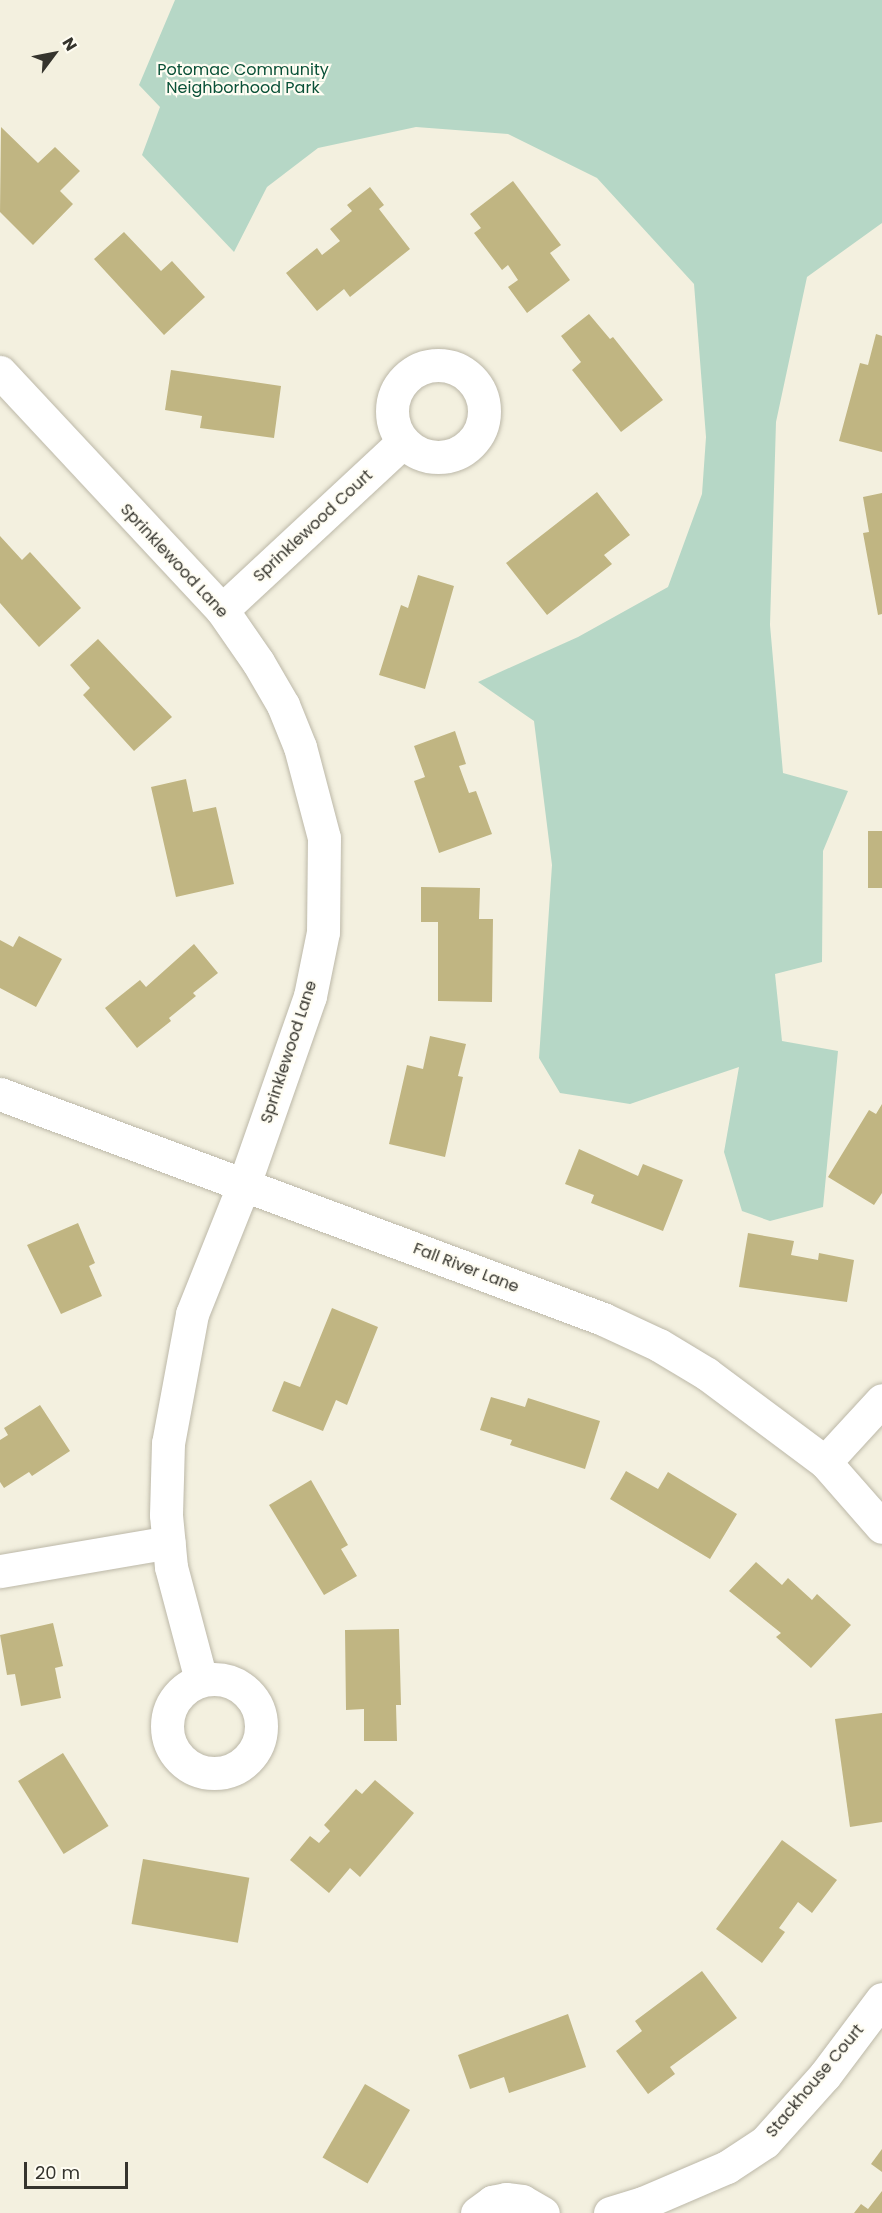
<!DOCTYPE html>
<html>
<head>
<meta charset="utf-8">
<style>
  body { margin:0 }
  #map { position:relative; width:882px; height:2213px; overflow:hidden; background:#f3f0df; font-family:Poppins,sans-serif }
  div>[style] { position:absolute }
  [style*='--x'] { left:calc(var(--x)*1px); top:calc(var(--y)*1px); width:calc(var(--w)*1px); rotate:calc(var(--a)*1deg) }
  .green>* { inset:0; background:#b6d7c6 }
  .building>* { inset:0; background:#c0b582; transform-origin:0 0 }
  .roads { filter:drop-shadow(0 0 2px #bcb8a8) drop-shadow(0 0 2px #bcb8a8) }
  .minor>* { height:33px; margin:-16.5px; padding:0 16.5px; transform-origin:16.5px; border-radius:16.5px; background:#fff }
  .minor>.ring { margin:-16.5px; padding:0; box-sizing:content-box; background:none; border:33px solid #fff; border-radius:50% }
  span { translate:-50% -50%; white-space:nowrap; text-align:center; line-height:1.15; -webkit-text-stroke:4.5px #fffdf3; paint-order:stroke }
  .park-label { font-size:16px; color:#0a5138 }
  .street-label { font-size:16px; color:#35342d }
  .north { position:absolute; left:24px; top:24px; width:60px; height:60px; -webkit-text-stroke:4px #fffdf3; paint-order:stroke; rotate:58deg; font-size:16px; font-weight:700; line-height:24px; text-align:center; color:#35342d }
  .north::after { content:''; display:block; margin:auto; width:21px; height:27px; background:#35342d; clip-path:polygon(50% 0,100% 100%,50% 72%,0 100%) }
  .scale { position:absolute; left:24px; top:2162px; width:104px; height:27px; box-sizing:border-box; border:3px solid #35342d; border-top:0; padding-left:8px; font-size:18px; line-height:21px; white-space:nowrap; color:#35342d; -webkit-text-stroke:4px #fffdf3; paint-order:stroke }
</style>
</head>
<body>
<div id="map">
  <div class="green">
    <i style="clip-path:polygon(175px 0,882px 0,882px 223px,807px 277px,776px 422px,770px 625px,783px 773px,848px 791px,823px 851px,822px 962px,775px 974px,782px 1041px,838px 1051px,823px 1207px,770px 1221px,742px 1211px,724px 1152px,739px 1067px,630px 1104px,560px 1093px,539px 1058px,552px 865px,534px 721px,478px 682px,578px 637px,668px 587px,702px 494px,706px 437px,694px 284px,597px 178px,508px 134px,416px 127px,318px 148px,267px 187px,234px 252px,142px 155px,160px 107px,139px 85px)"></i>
  </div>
  <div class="building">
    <i style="clip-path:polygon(1px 127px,38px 163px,55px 147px,80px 171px,60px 191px,73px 204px,33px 245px,0 212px)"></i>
    <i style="clip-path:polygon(513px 181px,561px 245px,550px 253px,570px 280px,527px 313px,508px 287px,518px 280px,508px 265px,502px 270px,474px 233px,481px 228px,470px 214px)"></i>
    <i style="clip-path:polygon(370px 187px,384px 205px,379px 209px,410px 249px,350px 297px,344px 289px,317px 311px,286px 273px,317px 248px,322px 255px,340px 241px,330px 229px,352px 211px,347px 205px)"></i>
    <i style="clip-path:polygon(124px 232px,161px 271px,172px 261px,205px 297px,164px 335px,94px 259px)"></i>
    <i style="clip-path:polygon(589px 314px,610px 339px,613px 337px,663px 400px,621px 432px,572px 370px,581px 362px,561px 336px)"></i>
    <i style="clip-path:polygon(876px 334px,882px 336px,882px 452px,839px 441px,860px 363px,868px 365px)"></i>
    <i style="clip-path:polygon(171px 370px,281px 386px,274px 438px,200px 428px,202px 416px,165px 410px)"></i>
    <i style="clip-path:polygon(597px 492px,630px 535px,604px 555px,612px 564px,547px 615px,506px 563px)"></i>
    <i style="clip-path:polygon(882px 493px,882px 614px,878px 615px,863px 533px,869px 532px,863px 497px)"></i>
    <i style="clip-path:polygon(0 536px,22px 560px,30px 552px,81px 608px,39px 647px,0 603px)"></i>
    <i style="clip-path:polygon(418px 575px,454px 586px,425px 689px,379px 675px,401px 605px,408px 608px)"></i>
    <i style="clip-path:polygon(98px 639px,172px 717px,134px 751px,83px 695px,90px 688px,70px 665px)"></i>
    <i style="clip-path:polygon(455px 731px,466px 764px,459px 766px,469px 793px,476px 791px,492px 834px,439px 853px,414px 781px,425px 777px,414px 746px)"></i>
    <i style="clip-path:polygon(186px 779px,193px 812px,216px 807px,234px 884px,176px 897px,151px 787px)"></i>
    <i style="left:868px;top:831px;width:14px;height:57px"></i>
    <i style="clip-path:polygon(421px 887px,480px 888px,479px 919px,493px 919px,492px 1002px,438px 1001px,438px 922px,421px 922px)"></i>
    <i style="clip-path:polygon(19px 936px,62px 959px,36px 1007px,0 988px,0 940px,13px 947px)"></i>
    <i style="clip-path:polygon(194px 944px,218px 973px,193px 993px,196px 996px,169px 1018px,171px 1021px,137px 1048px,105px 1008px,140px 980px,146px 987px)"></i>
    <i style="clip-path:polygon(430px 1036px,466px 1044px,458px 1076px,463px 1077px,445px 1157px,389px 1144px,407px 1065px,423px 1069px)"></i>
    <i style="clip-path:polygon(882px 1104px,882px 1193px,874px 1205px,828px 1177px,869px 1110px,876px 1114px)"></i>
    <i style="clip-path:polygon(579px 1149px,638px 1176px,643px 1164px,683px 1180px,663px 1231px,591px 1203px,594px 1195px,565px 1184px)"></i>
    <i style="clip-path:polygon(78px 1223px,95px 1263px,89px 1266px,102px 1296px,61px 1314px,27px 1245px)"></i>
    <i style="clip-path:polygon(748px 1233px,794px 1241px,791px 1255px,818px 1260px,819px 1253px,854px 1260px,847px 1302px,739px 1287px)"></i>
    <i style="clip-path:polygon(332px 1308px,378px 1327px,347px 1405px,336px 1400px,323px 1431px,272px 1411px,284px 1381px,300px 1387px)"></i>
    <i style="clip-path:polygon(491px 1397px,525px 1407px,528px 1398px,600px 1421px,585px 1469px,510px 1445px,512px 1440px,480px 1430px)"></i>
    <i style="clip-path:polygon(40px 1405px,70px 1451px,32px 1476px,29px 1472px,4px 1488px,0 1482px,0 1440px,8px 1435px,4px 1428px)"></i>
    <i style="clip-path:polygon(626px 1471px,658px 1489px,668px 1472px,737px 1514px,710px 1559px,610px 1499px)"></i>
    <i style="clip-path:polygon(311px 1480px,348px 1545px,341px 1549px,357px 1576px,324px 1595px,269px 1505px)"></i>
    <i style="clip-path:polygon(756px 1562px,782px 1585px,788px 1578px,812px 1600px,817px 1594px,851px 1625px,811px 1668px,776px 1637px,781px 1633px,729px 1591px)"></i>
    <i style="clip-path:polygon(53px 1623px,63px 1666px,55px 1668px,61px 1698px,21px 1706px,15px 1674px,7px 1675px,0 1635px)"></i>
    <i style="clip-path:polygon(399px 1629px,401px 1705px,396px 1705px,397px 1741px,364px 1741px,364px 1709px,346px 1710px,345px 1630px)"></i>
    <i style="clip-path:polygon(882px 1713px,882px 1822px,850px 1827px,835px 1719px)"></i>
    <i style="left:63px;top:1753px;width:86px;height:53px;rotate:58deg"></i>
    <i style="clip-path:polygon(375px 1780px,414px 1813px,360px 1877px,350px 1868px,329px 1893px,290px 1860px,310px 1836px,319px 1843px,330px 1831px,324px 1825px,356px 1789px,362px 1794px)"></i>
    <i style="clip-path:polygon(782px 1840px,837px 1880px,812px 1913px,798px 1902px,779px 1928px,785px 1932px,762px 1963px,716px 1929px)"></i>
    <i style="left:143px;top:1859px;width:108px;height:66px;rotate:10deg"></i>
    <i style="clip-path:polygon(702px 1971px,737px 2018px,670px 2067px,675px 2074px,648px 2094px,616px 2051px,642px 2031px,635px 2021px)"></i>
    <i style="clip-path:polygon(568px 2014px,586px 2067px,509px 2093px,504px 2077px,470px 2089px,458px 2055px)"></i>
    <i style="left:365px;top:2084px;width:52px;height:85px;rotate:30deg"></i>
    <i style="clip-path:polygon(882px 2149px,882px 2172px,871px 2164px)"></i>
    <i style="clip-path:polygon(882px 2191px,882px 2213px,854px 2213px,861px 2204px,868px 2209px)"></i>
  </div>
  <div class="roads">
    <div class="minor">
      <i class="ring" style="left:392px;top:365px;width:59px;height:59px"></i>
      <i style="--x:0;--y:372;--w:325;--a:47"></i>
      <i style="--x:222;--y:610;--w:63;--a:55.3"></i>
      <i style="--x:258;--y:662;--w:50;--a:59.8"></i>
      <i style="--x:283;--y:705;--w:45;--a:68"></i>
      <i style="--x:300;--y:747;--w:94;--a:75.2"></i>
      <i style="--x:324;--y:838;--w:94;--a:90.6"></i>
      <i style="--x:323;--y:932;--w:65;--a:101.5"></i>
      <i style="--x:310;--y:996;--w:199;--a:109.3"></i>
      <i style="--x:244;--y:1184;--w:140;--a:111.8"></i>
      <i style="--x:192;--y:1314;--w:131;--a:100.5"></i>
      <i style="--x:168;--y:1443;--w:72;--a:91.6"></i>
      <i style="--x:166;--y:1515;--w:52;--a:84.5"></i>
      <i style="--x:171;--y:1567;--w:117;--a:75.1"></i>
      <i style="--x:222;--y:610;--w:247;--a:-42.9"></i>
      <i style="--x:0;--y:1094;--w:644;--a:20.46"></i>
      <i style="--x:603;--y:1319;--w:62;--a:24.9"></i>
      <i style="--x:659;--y:1345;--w:56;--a:31.1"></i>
      <i style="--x:707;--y:1374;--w:147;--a:36.7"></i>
      <i style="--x:825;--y:1462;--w:86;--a:48.8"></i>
      <i style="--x:825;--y:1462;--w:84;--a:-47.4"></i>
      <i style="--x:0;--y:1571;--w:171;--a:-9.7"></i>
      <i class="ring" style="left:167px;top:1679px;width:61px;height:61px"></i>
      <i style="--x:477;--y:2213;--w:19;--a:-36"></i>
      <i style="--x:492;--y:2202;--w:14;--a:-12"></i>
      <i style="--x:506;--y:2199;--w:16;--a:7"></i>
      <i style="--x:522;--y:2201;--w:24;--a:30"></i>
      <i style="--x:610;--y:2213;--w:34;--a:-17"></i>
      <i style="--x:643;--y:2203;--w:91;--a:-23.2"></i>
      <i style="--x:727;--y:2167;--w:45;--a:-33.3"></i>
      <i style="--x:765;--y:2142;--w:90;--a:-48.2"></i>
      <i style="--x:825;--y:2075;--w:95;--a:-53.1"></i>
    </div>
  </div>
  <div class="park-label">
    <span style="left:243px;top:79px">Potomac Community<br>Neighborhood Park</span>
  </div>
  <div class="street-label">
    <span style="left:313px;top:526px;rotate:-43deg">Sprinklewood Court</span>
    <span style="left:174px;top:561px;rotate:47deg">Sprinklewood Lane</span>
    <span style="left:289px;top:1052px;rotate:-72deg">Sprinklewood Lane</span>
    <span style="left:466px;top:1268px;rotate:21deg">Fall River Lane</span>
    <span style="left:815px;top:2081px;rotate:-50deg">Stackhouse Court</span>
  </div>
  <div class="north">N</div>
  <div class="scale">20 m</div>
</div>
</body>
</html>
